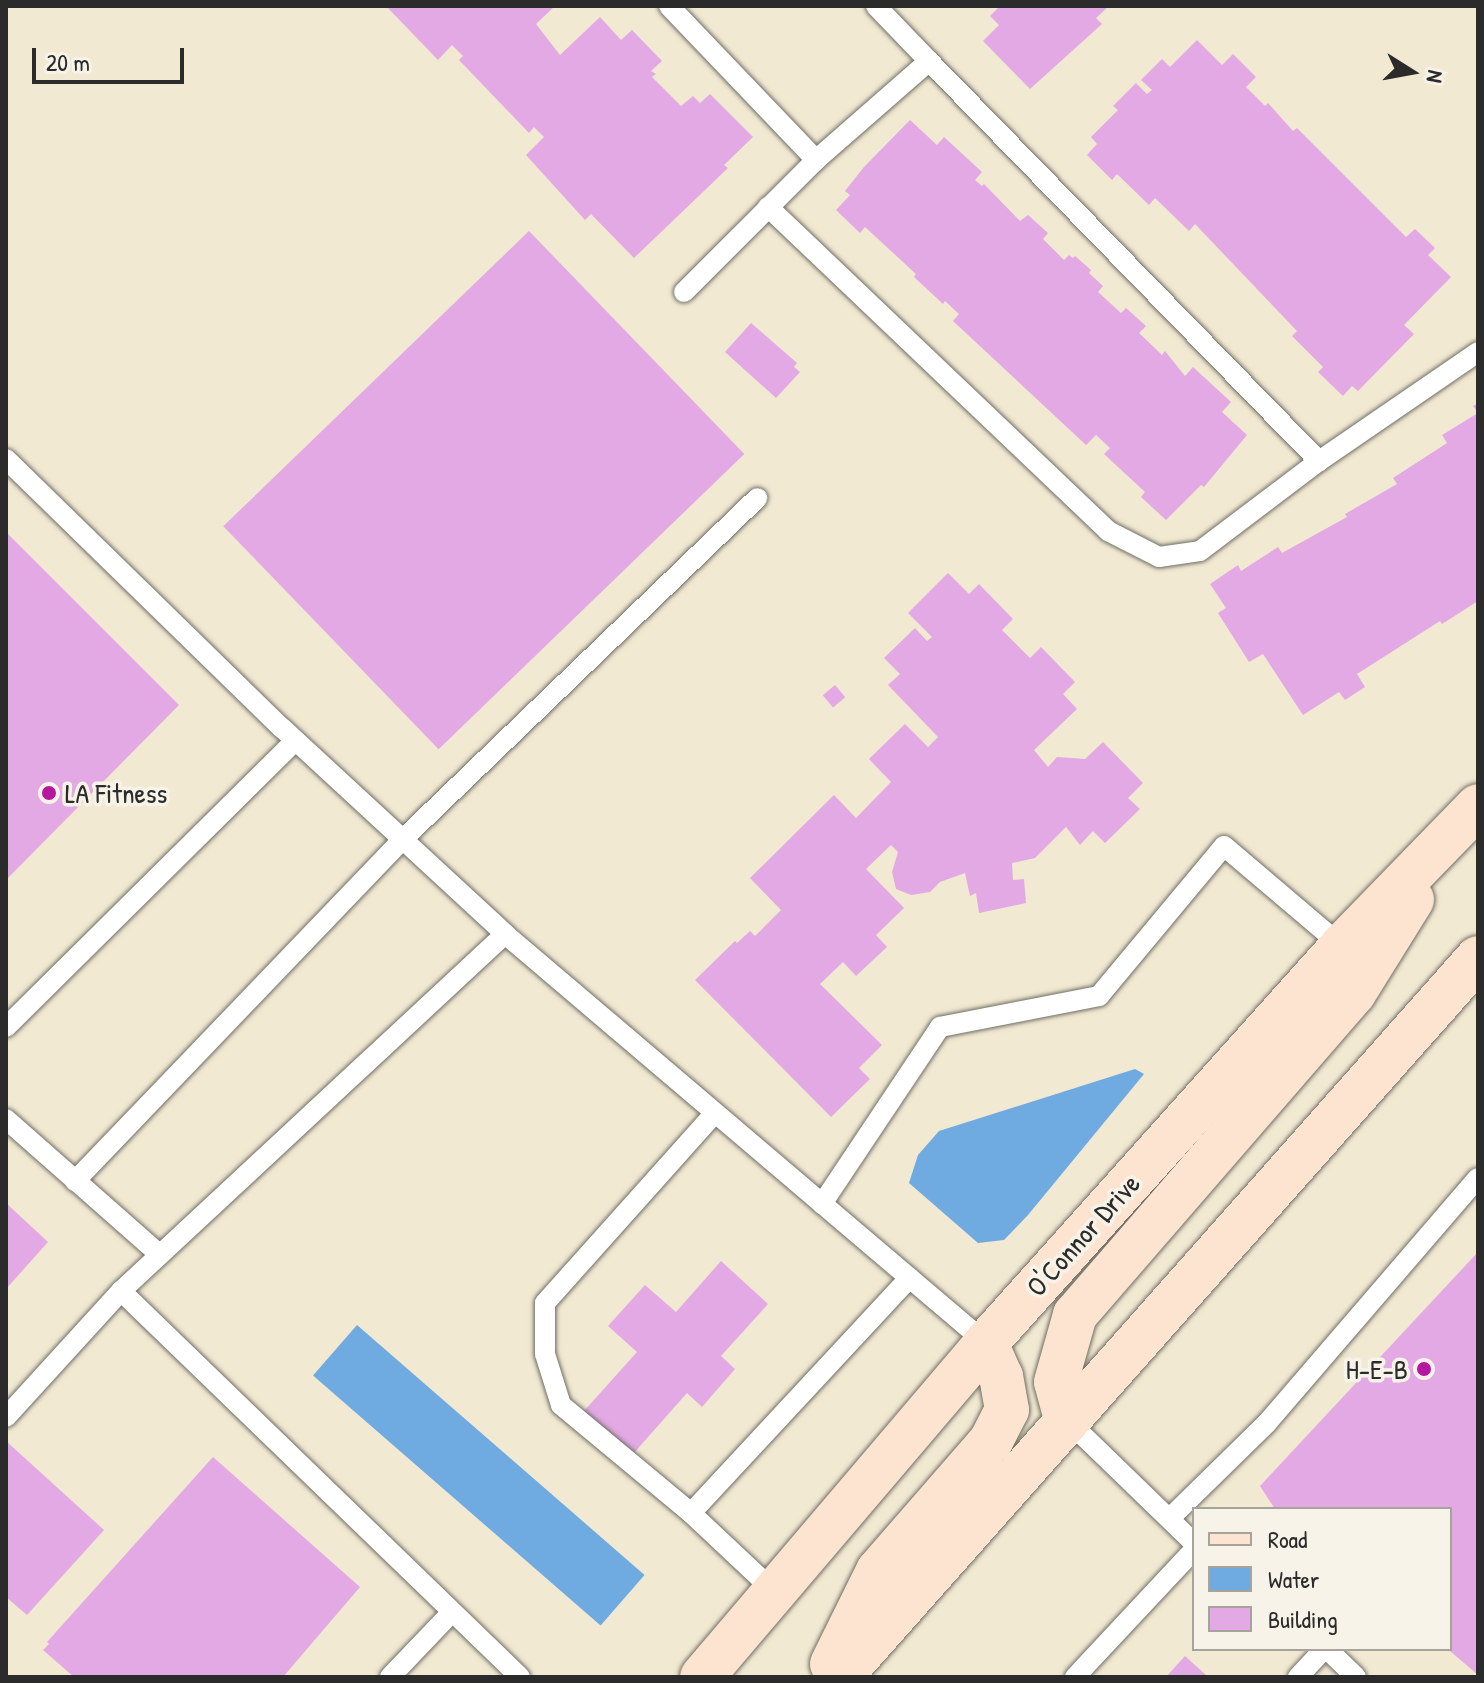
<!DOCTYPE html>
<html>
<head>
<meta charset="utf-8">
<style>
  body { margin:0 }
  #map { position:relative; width:1484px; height:1683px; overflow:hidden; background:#f1e9d2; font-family:"Patrick Hand",sans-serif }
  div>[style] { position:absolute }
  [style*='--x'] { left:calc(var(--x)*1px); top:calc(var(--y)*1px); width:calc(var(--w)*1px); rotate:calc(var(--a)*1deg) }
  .water>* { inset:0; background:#6faae0; transform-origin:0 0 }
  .building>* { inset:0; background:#e2a9e4; transform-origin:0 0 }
  .roads { filter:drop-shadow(0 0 2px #706e65) drop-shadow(0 0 2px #706e65) }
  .service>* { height:20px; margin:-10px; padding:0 10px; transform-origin:10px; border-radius:10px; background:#fff }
  .secondary>* { height:44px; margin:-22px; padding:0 22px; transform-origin:22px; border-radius:22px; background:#fde4d0 }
  .dots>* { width:22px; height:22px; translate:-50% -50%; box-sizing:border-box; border:4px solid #f7f3e8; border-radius:50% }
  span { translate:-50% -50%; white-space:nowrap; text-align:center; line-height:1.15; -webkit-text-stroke:7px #f7f3e8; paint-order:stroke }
  .poi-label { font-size:28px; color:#2b2b2b }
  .left { translate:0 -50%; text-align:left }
  .right { translate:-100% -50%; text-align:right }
  .street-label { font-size:28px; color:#2b2b2b }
  .frame { position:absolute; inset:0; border:8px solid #2b2b2b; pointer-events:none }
  .legend { position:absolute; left:1192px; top:1507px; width:260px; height:144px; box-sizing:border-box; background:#f7f3e8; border:2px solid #a5a39c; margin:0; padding:10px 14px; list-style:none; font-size:24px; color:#2b2b2b }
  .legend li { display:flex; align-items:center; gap:16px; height:40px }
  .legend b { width:40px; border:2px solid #a5a39c }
  .north { position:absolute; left:1372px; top:32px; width:80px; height:80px; -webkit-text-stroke:6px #f7f3e8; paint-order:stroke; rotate:101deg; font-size:22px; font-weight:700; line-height:32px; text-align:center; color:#2b2b2b }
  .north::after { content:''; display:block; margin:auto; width:28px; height:36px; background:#2b2b2b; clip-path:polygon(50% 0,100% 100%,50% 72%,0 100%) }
  .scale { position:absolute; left:32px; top:48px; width:152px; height:36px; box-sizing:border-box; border:4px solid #2b2b2b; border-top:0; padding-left:10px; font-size:24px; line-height:28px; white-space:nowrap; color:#2b2b2b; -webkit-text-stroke:6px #f7f3e8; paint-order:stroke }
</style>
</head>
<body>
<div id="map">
  <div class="water">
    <i style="clip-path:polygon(1135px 1069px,1144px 1074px,1028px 1215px,1004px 1240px,978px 1243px,909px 1183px,918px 1155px,939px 1131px)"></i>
    <i style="left:357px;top:1325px;width:381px;height:67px;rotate:41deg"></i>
  </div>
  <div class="building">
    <i style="clip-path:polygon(386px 6px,555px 6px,536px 24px,560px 55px,600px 17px,621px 40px,632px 30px,662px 61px,651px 71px,656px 74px,652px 77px,681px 106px,693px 96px,700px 103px,710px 94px,753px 137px,724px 165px,728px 168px,634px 258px,591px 214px,585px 220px,526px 155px,544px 137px,534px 127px,529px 133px,459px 60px,463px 56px,452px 45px,438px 60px)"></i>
    <i style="clip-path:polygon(1000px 6px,1109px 6px,1096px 18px,1102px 24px,1030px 89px,983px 41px,999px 25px,990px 16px)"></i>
    <i style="clip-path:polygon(1197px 40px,1222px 65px,1233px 54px,1256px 77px,1246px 87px,1265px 106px,1268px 103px,1293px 131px,1297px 128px,1406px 237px,1415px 229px,1435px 248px,1428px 255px,1451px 277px,1404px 325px,1414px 334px,1358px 391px,1352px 386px,1343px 396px,1318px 372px,1323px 367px,1292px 336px,1297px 331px,1195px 224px,1189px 231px,1155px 198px,1149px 205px,1117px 174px,1112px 180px,1087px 155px,1097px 144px,1091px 137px,1118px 110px,1113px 106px,1136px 83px,1147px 94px,1152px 90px,1141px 80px,1162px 59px,1170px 67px)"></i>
    <i style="clip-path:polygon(910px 120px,937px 145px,944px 137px,982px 172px,975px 180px,982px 186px,984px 184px,1020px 221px,1028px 215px,1048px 233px,1043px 239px,1064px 260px,1069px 255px,1073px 258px,1075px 256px,1091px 270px,1089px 273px,1103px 286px,1098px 292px,1121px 313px,1126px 308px,1146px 326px,1139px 333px,1162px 355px,1165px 351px,1185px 376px,1193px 367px,1231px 402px,1222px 412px,1247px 435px,1204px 487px,1201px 485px,1166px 520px,1141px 497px,1145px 492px,1104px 454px,1110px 448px,1096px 435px,1086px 445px,953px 321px,959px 314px,945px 301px,943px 304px,914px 277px,916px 274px,865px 227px,860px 233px,836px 210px,850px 195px,845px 191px,864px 167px)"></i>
    <i style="left:529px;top:231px;width:310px;height:425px;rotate:46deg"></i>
    <i style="clip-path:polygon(751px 323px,797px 363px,794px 367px,800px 372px,776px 398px,725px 352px)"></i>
    <i style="clip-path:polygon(1478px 403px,1478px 601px,1442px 624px,1440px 621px,1357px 674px,1365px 687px,1345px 700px,1339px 692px,1303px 715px,1263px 654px,1249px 662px,1218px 613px,1226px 608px,1210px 584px,1238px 565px,1241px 571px,1278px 547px,1282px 553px,1347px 517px,1345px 514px,1397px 484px,1393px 478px,1447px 443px,1442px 435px,1478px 413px,1473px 406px)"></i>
    <i style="clip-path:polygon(6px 532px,179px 705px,6px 880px)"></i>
    <i style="clip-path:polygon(948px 573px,969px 594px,979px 584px,1013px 619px,1002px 630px,1030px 658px,1041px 647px,1075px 682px,1063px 694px,1077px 709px,1034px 750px,1048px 767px,1057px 757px,1085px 759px,1103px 742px,1143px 783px,1128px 798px,1140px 809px,1105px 843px,1093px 831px,1080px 845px,1066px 827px,1035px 858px,1012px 863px,1013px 880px,1024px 879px,1026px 903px,979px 913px,976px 893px,970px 896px,965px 873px,940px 882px,930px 892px,911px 895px,896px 889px,892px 872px,898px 852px,891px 845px,866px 869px,904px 908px,876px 935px,887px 947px,856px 976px,843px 962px,820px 984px,882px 1045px,859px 1068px,870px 1079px,831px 1117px,695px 980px,735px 941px,737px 943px,750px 931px,755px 936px,781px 910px,750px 878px,834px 795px,856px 818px,891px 782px,869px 759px,905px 724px,928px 747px,938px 737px,888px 685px,900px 674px,884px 658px,915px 628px,927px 641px,932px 637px,908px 613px)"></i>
    <i style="left:835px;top:685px;width:16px;height:16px;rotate:50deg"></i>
    <i style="clip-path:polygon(6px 1203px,48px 1242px,6px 1289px)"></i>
    <i style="clip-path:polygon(1478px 1252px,1478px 1675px,1450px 1651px,1450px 1509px,1275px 1509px,1260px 1486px)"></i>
    <i style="clip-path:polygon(721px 1261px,768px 1304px,721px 1356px,735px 1369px,702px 1407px,687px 1393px,633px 1454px,584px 1411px,637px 1352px,608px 1326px,645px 1285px,676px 1312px)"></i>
    <i style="clip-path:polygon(6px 1441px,104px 1530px,27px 1615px,6px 1597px)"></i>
    <i style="clip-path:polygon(213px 1457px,360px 1587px,283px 1677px,74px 1677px,43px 1650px,49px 1644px,47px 1642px)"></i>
    <i style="clip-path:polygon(1185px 1656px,1206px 1675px,1205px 1677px,1166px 1677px)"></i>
  </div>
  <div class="roads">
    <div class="service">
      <i style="--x:669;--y:6;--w:213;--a:46.3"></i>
      <i style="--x:876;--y:6;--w:76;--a:46.1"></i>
      <i style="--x:768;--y:207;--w:470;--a:43.6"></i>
      <i style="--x:1108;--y:531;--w:57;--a:27"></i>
      <i style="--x:1159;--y:557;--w:41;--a:-8.3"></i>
      <i style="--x:1200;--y:551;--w:149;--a:-37.1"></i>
      <i style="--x:1319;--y:461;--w:193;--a:-34.4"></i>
      <i style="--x:684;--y:292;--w:187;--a:-45"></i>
      <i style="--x:816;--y:160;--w:150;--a:-41.2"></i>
      <i style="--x:929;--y:61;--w:559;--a:45.73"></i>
      <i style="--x:6;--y:459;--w:385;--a:44.3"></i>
      <i style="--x:282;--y:728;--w:304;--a:42.7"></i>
      <i style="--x:6;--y:1027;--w:407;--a:-44.7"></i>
      <i style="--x:6;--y:1119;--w:205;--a:41.4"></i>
      <i style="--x:75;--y:1181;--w:472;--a:-46.2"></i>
      <i style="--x:402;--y:840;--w:493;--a:-43.9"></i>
      <i style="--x:822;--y:1204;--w:213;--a:-56.3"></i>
      <i style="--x:940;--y:1027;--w:162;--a:-11"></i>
      <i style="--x:1099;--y:996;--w:195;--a:-50.2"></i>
      <i style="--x:1224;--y:846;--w:155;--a:40.3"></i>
      <i style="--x:121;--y:1291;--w:555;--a:44.05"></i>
      <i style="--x:6;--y:1417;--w:171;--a:-47.6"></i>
      <i style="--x:121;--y:1291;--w:524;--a:-42.91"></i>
      <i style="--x:505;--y:934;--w:631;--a:40.37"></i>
      <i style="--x:1066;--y:1419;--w:178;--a:44.1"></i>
      <i style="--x:691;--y:1513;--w:169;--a:-140.3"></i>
      <i style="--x:561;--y:1405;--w:53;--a:-107.4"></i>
      <i style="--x:545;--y:1354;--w:51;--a:-90"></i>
      <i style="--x:545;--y:1303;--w:255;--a:-48.2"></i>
      <i style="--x:1171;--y:1517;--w:134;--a:-44.4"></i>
      <i style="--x:1267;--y:1423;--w:323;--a:-49.3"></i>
      <i style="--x:775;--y:1592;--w:115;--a:-136.8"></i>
      <i style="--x:691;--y:1513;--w:321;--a:-47.1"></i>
      <i style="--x:1327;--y:1649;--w:40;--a:44"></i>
      <i style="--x:390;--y:1677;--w:88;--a:-46.4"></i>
      <i style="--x:1075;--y:1677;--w:174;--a:-46.9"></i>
      <i style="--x:1298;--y:1677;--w:38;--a:-47"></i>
    </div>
    <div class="secondary">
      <i style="--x:1066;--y:1419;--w:38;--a:-105"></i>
      <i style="--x:1056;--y:1382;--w:70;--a:-74.2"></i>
      <i style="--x:1075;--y:1315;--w:426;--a:-49.1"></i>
      <i style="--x:1354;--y:993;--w:110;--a:-58.1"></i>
      <i style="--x:832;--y:1664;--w:104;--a:-63.7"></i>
      <i style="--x:878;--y:1571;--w:172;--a:-49"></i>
      <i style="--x:991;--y:1441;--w:35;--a:-63"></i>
      <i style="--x:1007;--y:1410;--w:34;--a:-100"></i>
      <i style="--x:1001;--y:1377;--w:37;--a:-114"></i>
      <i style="--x:702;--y:1677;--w:438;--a:-49.6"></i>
      <i style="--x:986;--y:1343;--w:533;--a:-48.12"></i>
      <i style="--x:1342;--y:946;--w:195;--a:-45.8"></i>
      <i style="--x:840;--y:1677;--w:961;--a:-48.42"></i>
    </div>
  </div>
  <div class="dots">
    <i style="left:49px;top:793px;background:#b5179e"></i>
    <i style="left:1424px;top:1369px;background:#b5179e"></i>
  </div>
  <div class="poi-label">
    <span class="left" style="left:65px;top:793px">LA Fitness</span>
    <span class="right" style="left:1408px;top:1369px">H-E-B</span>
  </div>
  <div class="street-label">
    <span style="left:1083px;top:1235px;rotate:-48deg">O'Connor Drive</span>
  </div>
  <div class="frame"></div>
  <ul class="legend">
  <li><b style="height:10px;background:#fde4d0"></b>Road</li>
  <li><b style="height:22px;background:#6faae0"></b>Water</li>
  <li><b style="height:22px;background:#e2a9e4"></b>Building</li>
  </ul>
  <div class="north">N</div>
  <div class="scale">20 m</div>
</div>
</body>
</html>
